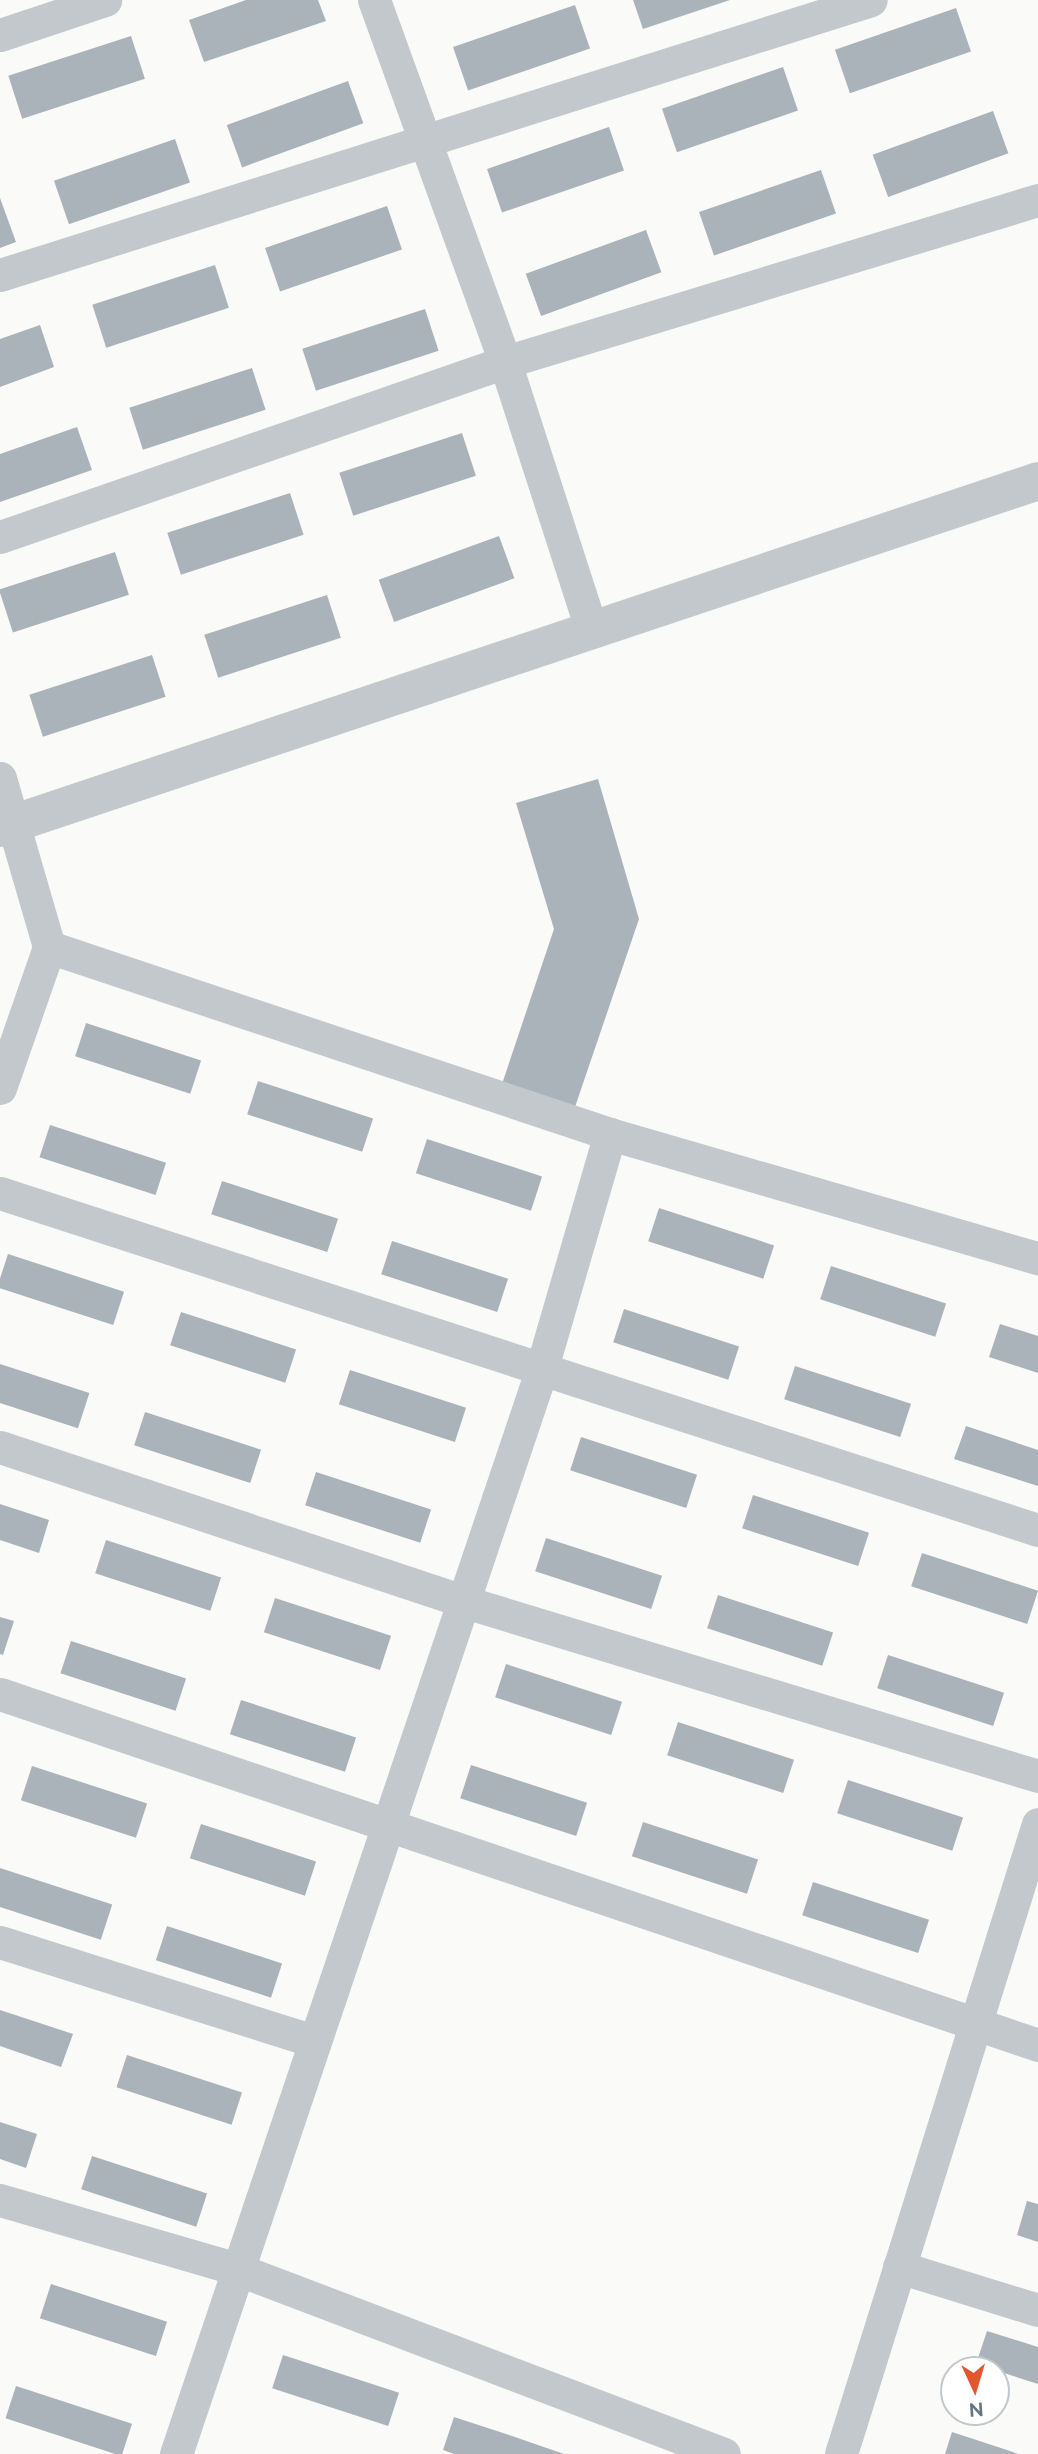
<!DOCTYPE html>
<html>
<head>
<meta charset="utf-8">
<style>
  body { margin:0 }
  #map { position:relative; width:1038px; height:2454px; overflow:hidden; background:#fafaf8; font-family:Raleway,sans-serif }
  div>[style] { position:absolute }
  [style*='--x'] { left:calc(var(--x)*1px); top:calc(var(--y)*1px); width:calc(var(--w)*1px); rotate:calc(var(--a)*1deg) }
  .building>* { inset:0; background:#aab3b9; transform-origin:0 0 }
  .minor>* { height:33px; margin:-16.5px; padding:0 16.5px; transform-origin:16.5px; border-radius:16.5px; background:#c3c8cc }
  .tertiary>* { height:38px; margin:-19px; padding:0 19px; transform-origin:19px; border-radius:19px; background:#c3c8cc }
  span { translate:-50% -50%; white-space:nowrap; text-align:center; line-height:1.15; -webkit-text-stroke:7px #fff; paint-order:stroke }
  .north { position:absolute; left:940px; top:2356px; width:70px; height:70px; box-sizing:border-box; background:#fff; border:2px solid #c1c8cd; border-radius:50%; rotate:176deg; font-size:19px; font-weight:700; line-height:28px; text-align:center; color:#657683 }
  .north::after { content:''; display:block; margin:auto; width:24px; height:32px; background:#e4572e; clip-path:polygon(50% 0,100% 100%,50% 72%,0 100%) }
</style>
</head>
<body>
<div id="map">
  <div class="building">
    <i style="clip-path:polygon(246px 0,318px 0,326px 21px,204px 62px,189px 20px)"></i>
    <i style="clip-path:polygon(633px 0,730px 0,643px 29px)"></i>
    <i style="left:575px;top:5px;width:46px;height:129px;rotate:71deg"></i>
    <i style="left:956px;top:8px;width:46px;height:128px;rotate:71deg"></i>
    <i style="left:131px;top:36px;width:45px;height:129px;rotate:72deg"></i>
    <i style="left:783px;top:67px;width:46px;height:128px;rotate:71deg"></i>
    <i style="left:348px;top:81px;width:45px;height:129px;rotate:70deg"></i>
    <i style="left:993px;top:111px;width:45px;height:128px;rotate:70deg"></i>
    <i style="left:609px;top:127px;width:46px;height:129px;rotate:71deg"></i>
    <i style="left:175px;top:139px;width:46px;height:128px;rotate:71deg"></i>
    <i style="left:821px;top:170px;width:46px;height:129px;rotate:71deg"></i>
    <i style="clip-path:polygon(0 198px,16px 242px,0 248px)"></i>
    <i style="left:387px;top:206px;width:46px;height:129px;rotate:71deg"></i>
    <i style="left:646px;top:230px;width:45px;height:128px;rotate:70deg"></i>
    <i style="left:215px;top:265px;width:45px;height:129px;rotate:72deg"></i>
    <i style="left:425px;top:309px;width:44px;height:129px;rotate:72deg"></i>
    <i style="clip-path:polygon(40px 325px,54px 367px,0 387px,0 339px)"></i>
    <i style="left:252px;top:368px;width:44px;height:129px;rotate:72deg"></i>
    <i style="clip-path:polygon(77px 427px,92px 470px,0 502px,0 454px)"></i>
    <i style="left:462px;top:433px;width:45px;height:129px;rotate:72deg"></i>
    <i style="left:290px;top:493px;width:44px;height:129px;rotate:72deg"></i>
    <i style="left:499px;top:536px;width:45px;height:128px;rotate:70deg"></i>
    <i style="left:115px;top:552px;width:45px;height:122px;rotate:72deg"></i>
    <i style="left:327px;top:595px;width:45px;height:129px;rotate:72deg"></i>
    <i style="left:152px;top:655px;width:44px;height:129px;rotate:72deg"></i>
    <i style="clip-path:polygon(598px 779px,639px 919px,575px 1107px,502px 1084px,554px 929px,516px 803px)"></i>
    <i style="left:86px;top:1023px;width:121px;height:35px;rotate:18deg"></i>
    <i style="left:258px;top:1081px;width:121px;height:35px;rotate:18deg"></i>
    <i style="left:50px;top:1125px;width:122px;height:34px;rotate:18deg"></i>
    <i style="left:427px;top:1139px;width:121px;height:36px;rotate:18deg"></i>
    <i style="left:222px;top:1181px;width:122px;height:35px;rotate:18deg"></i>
    <i style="left:659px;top:1208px;width:121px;height:35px;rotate:18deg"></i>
    <i style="left:392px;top:1241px;width:122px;height:35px;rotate:18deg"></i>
    <i style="left:8px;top:1254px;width:122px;height:35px;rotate:18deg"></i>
    <i style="left:831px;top:1266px;width:121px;height:35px;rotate:18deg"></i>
    <i style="left:624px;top:1309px;width:121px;height:35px;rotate:18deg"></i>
    <i style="left:181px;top:1312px;width:121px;height:35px;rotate:18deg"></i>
    <i style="clip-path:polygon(1000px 1324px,1038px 1336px,1038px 1373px,989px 1357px)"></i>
    <i style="left:0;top:1364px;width:94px;height:37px;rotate:18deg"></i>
    <i style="left:795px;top:1366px;width:122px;height:35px;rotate:18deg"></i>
    <i style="left:350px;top:1370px;width:122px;height:36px;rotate:18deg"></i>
    <i style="left:145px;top:1412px;width:122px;height:35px;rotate:18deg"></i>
    <i style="clip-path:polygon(966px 1426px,1038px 1450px,1038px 1486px,954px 1459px)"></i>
    <i style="left:581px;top:1437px;width:122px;height:35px;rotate:18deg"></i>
    <i style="left:316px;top:1472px;width:121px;height:35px;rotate:18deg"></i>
    <i style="left:753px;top:1495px;width:122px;height:35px;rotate:18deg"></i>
    <i style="clip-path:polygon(0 1504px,49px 1520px,39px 1553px,0 1540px)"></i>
    <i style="left:546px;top:1538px;width:122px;height:35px;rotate:18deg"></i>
    <i style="left:106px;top:1540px;width:121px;height:35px;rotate:18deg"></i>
    <i style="left:922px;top:1553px;width:122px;height:35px;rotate:18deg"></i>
    <i style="left:718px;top:1595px;width:121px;height:35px;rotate:18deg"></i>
    <i style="left:275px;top:1598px;width:122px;height:36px;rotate:18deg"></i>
    <i style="clip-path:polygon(0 1617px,14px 1621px,3px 1655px,0 1654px)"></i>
    <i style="left:71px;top:1641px;width:121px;height:34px;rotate:18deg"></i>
    <i style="left:888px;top:1655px;width:122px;height:35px;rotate:18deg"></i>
    <i style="left:506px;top:1664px;width:122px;height:35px;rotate:18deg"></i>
    <i style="left:241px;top:1700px;width:121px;height:36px;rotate:18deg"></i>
    <i style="left:678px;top:1722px;width:122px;height:35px;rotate:18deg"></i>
    <i style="left:471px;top:1765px;width:122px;height:35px;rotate:18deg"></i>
    <i style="left:32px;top:1766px;width:121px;height:36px;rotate:18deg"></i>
    <i style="left:848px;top:1780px;width:121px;height:35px;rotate:18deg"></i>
    <i style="left:643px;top:1822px;width:121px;height:36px;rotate:18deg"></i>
    <i style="left:201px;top:1824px;width:121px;height:36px;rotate:18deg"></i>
    <i style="left:0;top:1868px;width:118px;height:37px;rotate:18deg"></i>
    <i style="left:813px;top:1882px;width:122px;height:35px;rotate:18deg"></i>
    <i style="left:167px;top:1926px;width:121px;height:36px;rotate:18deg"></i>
    <i style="clip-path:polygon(0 2010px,73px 2034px,61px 2067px,0 2046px)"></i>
    <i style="left:127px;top:2055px;width:121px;height:34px;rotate:18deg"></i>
    <i style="clip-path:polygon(0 2122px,37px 2134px,26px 2168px,0 2159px)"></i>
    <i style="left:92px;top:2156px;width:121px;height:35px;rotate:18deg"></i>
    <i style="clip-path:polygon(1027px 2201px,1038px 2204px,1038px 2242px,1017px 2235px)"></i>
    <i style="left:51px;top:2284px;width:122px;height:36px;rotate:18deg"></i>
    <i style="clip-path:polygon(987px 2331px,1038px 2347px,1038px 2384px,976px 2364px)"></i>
    <i style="left:283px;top:2355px;width:122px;height:35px;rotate:18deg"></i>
    <i style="left:16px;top:2386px;width:122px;height:34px;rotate:18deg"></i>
    <i style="clip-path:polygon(454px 2417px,512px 2436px,564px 2454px,454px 2454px,443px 2450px)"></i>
    <i style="clip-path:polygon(952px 2432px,1010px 2451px,1018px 2454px,945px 2454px)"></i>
  </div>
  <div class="minor">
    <i style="--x:374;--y:0;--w:385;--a:70.1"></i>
    <i style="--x:505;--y:362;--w:281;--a:72.1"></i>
    <i style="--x:0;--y:35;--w:111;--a:-18.4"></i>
    <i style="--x:0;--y:275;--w:913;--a:-17.52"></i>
    <i style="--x:0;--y:537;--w:534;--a:-19.11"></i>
    <i style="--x:505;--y:362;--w:557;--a:-16.91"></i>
    <i style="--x:0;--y:778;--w:176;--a:73.8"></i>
    <i style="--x:49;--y:947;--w:591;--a:18.43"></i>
    <i style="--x:610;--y:1134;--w:446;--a:16.2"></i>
    <i style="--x:0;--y:1088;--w:149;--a:-70.8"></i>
    <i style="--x:0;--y:1193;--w:1091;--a:17.99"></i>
    <i style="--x:0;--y:1447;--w:490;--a:18.4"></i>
    <i style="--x:465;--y:1602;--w:599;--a:16.89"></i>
    <i style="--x:0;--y:1694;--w:1096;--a:18.68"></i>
    <i style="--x:0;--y:1942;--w:329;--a:17.5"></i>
    <i style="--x:0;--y:2200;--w:244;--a:16.2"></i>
    <i style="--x:234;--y:2268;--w:524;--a:20.79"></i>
    <i style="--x:899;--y:2267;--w:145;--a:17.2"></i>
    <i style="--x:176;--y:2454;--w:1143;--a:-71.37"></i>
    <i style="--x:541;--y:1371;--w:247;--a:-73.8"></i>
    <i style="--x:841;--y:2454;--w:660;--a:-72.64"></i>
  </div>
  <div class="tertiary">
    <i style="--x:0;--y:828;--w:1094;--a:-18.48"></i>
  </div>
  <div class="north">N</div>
</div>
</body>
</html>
